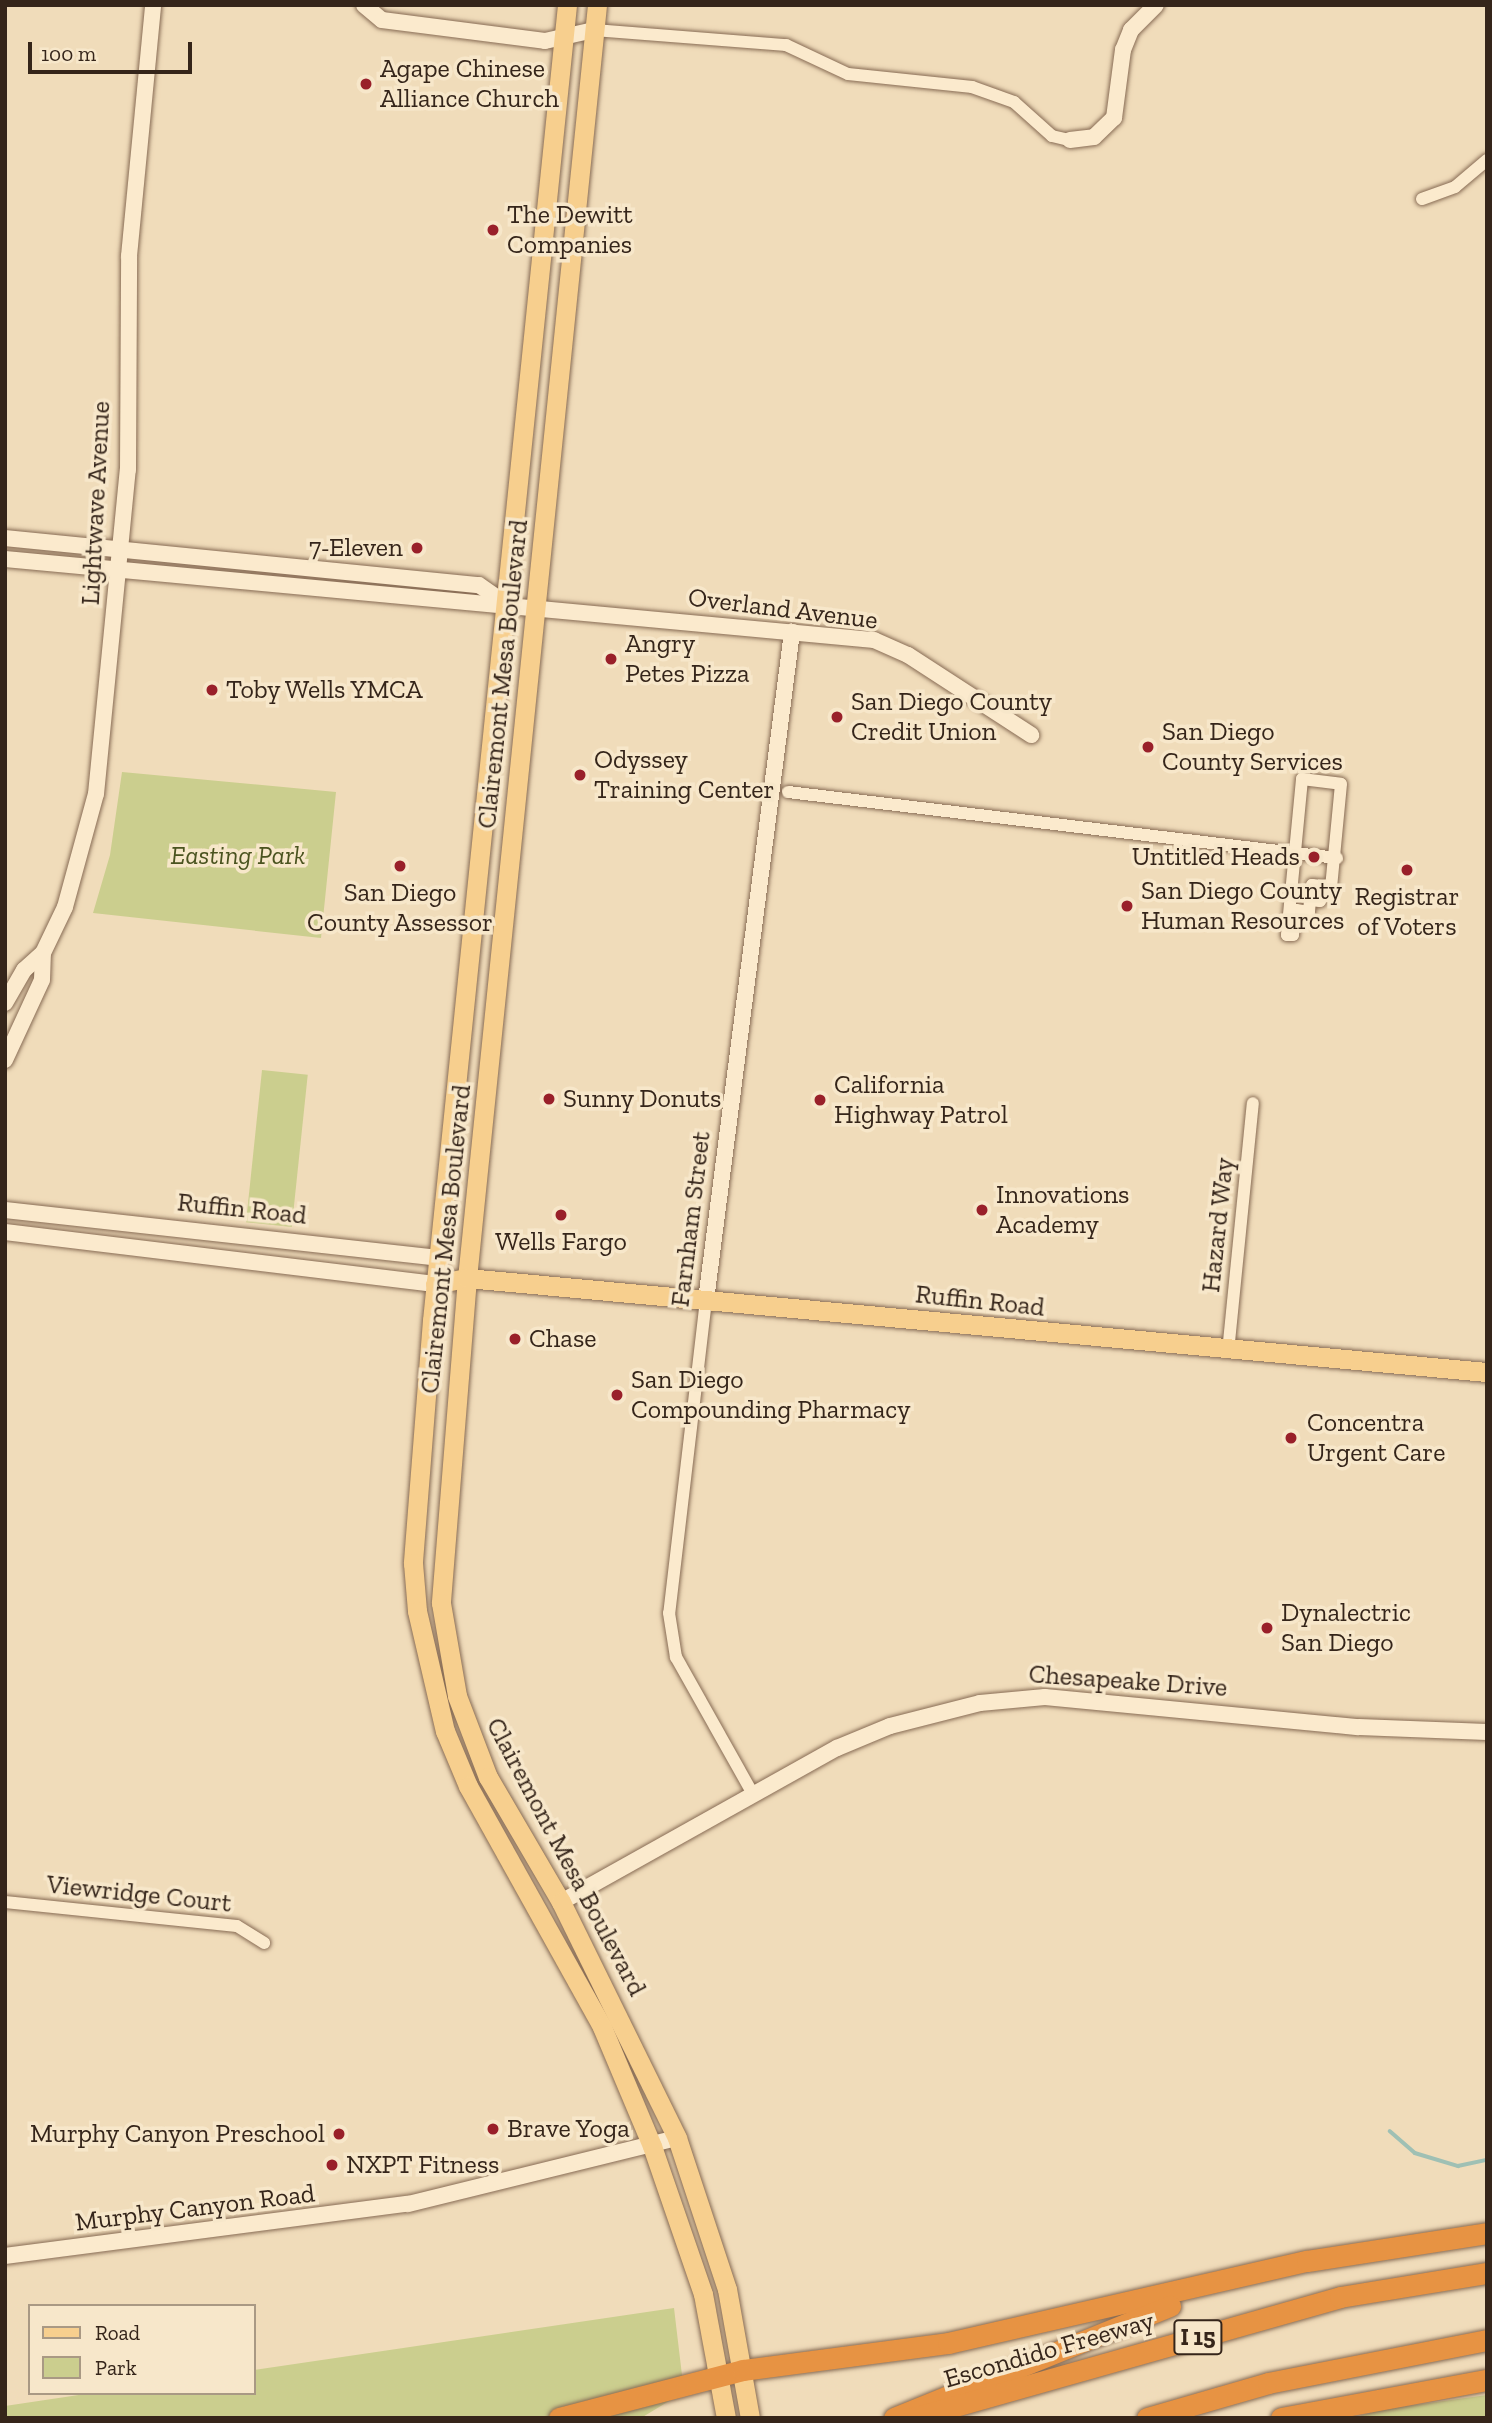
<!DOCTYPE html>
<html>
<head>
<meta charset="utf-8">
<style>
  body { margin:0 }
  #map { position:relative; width:1492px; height:2423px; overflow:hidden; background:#f0dcba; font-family:"Zilla Slab",serif }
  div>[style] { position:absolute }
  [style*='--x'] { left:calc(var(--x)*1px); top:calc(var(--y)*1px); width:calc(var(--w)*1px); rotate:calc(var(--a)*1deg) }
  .green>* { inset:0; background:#cbce8e; transform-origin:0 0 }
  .stream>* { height:3.5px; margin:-1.75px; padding:0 1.75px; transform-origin:1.75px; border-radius:1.75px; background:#9fc0b4 }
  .roads { filter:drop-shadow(0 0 2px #876b54) drop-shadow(0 0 2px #876b54) }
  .street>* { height:12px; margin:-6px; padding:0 6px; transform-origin:6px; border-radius:6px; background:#fbeacd }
  .secondary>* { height:16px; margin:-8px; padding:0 8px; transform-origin:8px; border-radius:8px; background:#fbeacd }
  .primary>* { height:19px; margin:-9.5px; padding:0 9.5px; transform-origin:9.5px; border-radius:9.5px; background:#f7cf8e }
  .highway>* { height:21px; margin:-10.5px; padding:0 10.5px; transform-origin:10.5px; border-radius:10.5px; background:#e79343 }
  .dots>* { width:19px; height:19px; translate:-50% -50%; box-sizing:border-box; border:4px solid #f7e7ca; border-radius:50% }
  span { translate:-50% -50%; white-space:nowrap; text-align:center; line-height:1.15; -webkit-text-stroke:7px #f7e7ca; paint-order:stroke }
  .shield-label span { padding:2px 5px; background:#f7e7ca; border:2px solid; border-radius:5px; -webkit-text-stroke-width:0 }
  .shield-label { font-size:24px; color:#35251a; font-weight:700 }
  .poi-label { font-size:26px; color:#35251a }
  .left { translate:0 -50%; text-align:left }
  .right { translate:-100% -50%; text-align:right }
  .street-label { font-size:26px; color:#35251a }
  .park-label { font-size:26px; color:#4a531f; font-style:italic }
  .frame { position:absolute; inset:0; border:7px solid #35251a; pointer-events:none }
  .legend { position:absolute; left:28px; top:2304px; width:228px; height:91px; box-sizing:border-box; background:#f7e7ca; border:2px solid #a99984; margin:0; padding:9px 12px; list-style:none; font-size:21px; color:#35251a }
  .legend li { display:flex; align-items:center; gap:14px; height:35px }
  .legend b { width:35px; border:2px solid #a99984 }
  .scale { position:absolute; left:28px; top:42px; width:164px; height:32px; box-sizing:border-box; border:4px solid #35251a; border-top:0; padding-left:9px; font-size:21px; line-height:24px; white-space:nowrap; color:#35251a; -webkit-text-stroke:5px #f7e7ca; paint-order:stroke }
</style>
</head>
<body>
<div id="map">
  <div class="green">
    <i style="clip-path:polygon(122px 772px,336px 792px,321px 938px,93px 913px,110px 855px)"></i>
    <i style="left:262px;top:1070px;width:46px;height:153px;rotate:6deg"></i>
    <i style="clip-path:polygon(674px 2308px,684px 2392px,641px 2418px,5px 2418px,5px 2406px,92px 2393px,254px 2393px,254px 2370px)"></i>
    <i style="clip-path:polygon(1487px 2395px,1487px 2418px,1352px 2418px,1385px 2409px)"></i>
  </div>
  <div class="stream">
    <i style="--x:1390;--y:2131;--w:33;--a:41"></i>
    <i style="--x:1415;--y:2153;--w:45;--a:16.8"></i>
    <i style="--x:1458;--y:2166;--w:30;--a:-12"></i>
  </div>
  <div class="roads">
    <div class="street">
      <i style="--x:594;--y:30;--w:193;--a:4.5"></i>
      <i style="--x:786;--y:45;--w:68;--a:25.1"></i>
      <i style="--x:848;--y:74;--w:125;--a:6"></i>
      <i style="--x:972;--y:87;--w:45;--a:19.7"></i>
      <i style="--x:1014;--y:102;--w:51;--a:41.8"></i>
      <i style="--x:1052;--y:136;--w:18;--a:13"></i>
      <i style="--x:1422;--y:199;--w:35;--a:-20"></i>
      <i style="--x:1455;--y:187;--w:42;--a:-40.2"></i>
      <i style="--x:1302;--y:779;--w:39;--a:7"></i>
      <i style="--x:1341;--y:784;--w:103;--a:95.5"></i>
      <i style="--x:1331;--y:887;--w:19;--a:-174"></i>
      <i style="--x:1312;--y:885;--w:11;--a:34"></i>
      <i style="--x:1321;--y:891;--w:10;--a:96"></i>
      <i style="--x:1320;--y:901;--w:10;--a:-174"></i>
      <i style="--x:1310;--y:900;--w:12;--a:95"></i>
      <i style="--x:1309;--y:912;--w:13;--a:-171"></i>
      <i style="--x:1296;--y:910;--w:25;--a:97"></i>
      <i style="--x:1293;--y:935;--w:6;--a:180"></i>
      <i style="--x:1287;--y:935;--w:157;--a:-84.5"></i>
      <i style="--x:788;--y:792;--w:553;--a:6.86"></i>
      <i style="--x:706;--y:1300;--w:315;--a:96.7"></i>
      <i style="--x:669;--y:1613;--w:45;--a:81"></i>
      <i style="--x:676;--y:1657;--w:157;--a:60.7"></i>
      <i style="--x:1228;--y:1352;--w:250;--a:-84.3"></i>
      <i style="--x:5;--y:1902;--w:233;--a:5.9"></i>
      <i style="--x:237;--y:1926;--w:32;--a:32"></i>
    </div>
    <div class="secondary">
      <i style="--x:364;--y:5;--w:23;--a:40"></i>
      <i style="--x:382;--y:20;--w:164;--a:7.3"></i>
      <i style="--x:545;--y:41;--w:50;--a:-12.7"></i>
      <i style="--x:1070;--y:140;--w:24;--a:-7"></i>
      <i style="--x:1094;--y:137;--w:28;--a:-44"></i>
      <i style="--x:1114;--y:118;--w:69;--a:-82.5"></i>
      <i style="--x:1123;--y:50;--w:22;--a:-68"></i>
      <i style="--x:1131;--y:30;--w:35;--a:-45"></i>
      <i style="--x:5;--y:538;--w:476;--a:5.7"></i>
      <i style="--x:479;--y:585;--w:32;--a:35"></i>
      <i style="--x:5;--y:559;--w:873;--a:5.33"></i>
      <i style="--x:874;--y:640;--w:37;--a:24"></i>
      <i style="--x:908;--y:655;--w:147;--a:33"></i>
      <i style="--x:5;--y:1003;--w:38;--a:-60"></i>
      <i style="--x:24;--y:970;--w:25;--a:-42"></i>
      <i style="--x:43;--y:953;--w:51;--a:-64.4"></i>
      <i style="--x:65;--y:907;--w:117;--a:-74.7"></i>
      <i style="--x:96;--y:794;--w:326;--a:-84.4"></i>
      <i style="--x:128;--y:470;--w:214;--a:-89.7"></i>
      <i style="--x:129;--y:256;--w:252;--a:-84.5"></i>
      <i style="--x:5;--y:1060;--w:88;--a:-65.2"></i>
      <i style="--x:42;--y:980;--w:27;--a:-88"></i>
      <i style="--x:5;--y:1210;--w:436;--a:6.3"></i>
      <i style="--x:5;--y:1232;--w:433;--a:6.9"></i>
      <i style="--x:706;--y:1300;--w:674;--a:-82.66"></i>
      <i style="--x:561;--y:1902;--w:316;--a:-29.2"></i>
      <i style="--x:837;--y:1748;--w:57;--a:-22.5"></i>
      <i style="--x:890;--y:1726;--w:93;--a:-14.3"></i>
      <i style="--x:980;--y:1703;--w:65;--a:-5.3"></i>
      <i style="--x:1045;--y:1697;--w:315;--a:5.5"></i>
      <i style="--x:1359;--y:1727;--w:128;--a:2.2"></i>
      <i style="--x:5;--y:2256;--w:406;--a:-7.4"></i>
      <i style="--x:408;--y:2204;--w:277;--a:-13.8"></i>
    </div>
    <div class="primary">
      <i style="--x:567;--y:5;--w:1322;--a:95.86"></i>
      <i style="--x:432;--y:1320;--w:244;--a:94.5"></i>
      <i style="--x:413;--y:1563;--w:48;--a:85.2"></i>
      <i style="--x:417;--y:1611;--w:123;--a:76.9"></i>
      <i style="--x:445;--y:1731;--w:60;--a:67.3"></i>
      <i style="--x:468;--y:1786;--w:276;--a:60.9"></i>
      <i style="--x:602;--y:2027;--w:129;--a:67.2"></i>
      <i style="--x:652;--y:2146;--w:157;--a:71"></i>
      <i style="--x:703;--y:2294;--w:126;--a:79.5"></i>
      <i style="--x:597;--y:5;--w:1280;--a:95.83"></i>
      <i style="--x:467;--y:1278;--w:326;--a:94.6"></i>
      <i style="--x:441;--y:1603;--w:94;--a:80.2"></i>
      <i style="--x:457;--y:1696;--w:87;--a:69.1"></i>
      <i style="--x:488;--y:1777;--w:145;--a:59.7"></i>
      <i style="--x:561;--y:1902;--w:263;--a:63.8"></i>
      <i style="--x:677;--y:2138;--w:159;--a:71.7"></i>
      <i style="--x:727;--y:2289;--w:131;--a:79.9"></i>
      <i style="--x:435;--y:1284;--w:33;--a:-11"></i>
      <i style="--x:467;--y:1278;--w:1024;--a:5.27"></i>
    </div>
    <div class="highway">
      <i style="--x:559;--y:2418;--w:190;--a:-14.6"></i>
      <i style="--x:743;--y:2370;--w:207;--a:-7.5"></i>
      <i style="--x:948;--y:2343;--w:368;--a:-12.9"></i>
      <i style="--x:1307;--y:2261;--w:182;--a:-8.8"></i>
      <i style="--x:894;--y:2418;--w:298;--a:-22.1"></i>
      <i style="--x:913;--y:2418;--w:444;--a:-15.8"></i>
      <i style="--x:1340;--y:2297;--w:149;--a:-9.3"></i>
      <i style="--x:1147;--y:2418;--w:126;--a:-16.1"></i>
      <i style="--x:1268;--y:2383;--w:223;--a:-11.1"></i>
      <i style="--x:1281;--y:2418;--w:209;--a:-10.5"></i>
    </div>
  </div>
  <div class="dots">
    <i style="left:366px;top:84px;background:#99202a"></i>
    <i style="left:493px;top:230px;background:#99202a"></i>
    <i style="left:417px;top:548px;background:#99202a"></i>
    <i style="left:611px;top:659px;background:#99202a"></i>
    <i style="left:212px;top:690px;background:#99202a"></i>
    <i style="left:837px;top:717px;background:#99202a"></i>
    <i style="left:1148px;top:747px;background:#99202a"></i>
    <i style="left:580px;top:775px;background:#99202a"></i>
    <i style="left:1314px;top:857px;background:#99202a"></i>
    <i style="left:400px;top:866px;background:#99202a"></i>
    <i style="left:1407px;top:870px;background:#99202a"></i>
    <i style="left:1127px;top:906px;background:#99202a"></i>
    <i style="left:549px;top:1099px;background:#99202a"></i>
    <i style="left:820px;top:1100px;background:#99202a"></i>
    <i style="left:982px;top:1210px;background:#99202a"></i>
    <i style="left:561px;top:1215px;background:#99202a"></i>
    <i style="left:515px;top:1339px;background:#99202a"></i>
    <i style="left:617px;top:1395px;background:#99202a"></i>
    <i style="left:1291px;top:1438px;background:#99202a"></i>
    <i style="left:1267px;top:1628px;background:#99202a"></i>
    <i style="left:493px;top:2129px;background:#99202a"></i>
    <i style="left:339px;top:2134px;background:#99202a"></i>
    <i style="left:332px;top:2165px;background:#99202a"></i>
  </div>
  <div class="shield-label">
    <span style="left:1198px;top:2337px">I 15</span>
  </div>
  <div class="poi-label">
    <span class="left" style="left:380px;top:84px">Agape Chinese<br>Alliance Church</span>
    <span class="left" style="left:507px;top:230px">The Dewitt<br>Companies</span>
    <span class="right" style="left:403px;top:548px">7-Eleven</span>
    <span class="left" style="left:625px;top:659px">Angry<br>Petes Pizza</span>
    <span class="left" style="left:226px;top:690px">Toby Wells YMCA</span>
    <span class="left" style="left:851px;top:717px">San Diego County<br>Credit Union</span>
    <span class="left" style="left:1162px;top:747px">San Diego<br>County Services</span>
    <span class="left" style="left:594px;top:775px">Odyssey<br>Training Center</span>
    <span class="right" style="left:1300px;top:857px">Untitled Heads</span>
    <span class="left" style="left:1141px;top:906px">San Diego County<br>Human Resources</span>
    <span style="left:400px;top:908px">San Diego<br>County Assessor</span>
    <span style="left:1407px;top:912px">Registrar<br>of Voters</span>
    <span class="left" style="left:834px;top:1100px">California<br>Highway Patrol</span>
    <span class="left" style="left:563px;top:1099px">Sunny Donuts</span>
    <span class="left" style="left:996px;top:1210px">Innovations<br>Academy</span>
    <span style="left:561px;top:1242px">Wells Fargo</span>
    <span class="left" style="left:529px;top:1339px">Chase</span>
    <span class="left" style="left:631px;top:1395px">San Diego<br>Compounding Pharmacy</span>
    <span class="left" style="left:1307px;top:1438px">Concentra<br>Urgent Care</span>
    <span class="left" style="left:1281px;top:1628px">Dynalectric<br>San Diego</span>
    <span class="left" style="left:507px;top:2129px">Brave Yoga</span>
    <span class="right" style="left:325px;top:2134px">Murphy Canyon Preschool</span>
    <span class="left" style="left:346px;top:2165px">NXPT Fitness</span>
  </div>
  <div class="street-label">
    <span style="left:96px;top:503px;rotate:-87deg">Lightwave Avenue</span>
    <span style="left:783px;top:609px;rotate:7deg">Overland Avenue</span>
    <span style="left:503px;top:674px;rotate:-84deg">Clairemont Mesa Boulevard</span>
    <span style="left:242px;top:1209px;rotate:6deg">Ruffin Road</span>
    <span style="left:691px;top:1219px;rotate:-83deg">Farnham Street</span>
    <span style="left:1218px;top:1225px;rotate:-84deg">Hazard Way</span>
    <span style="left:446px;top:1239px;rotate:-84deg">Clairemont Mesa Boulevard</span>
    <span style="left:980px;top:1301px;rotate:6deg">Ruffin Road</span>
    <span style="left:1128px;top:1681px;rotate:4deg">Chesapeake Drive</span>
    <span style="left:566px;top:1857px;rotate:62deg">Clairemont Mesa Boulevard</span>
    <span style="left:139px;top:1894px;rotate:6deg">Viewridge Court</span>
    <span style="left:195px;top:2208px;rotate:-7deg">Murphy Canyon Road</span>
    <span style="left:1049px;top:2350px;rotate:-16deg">Escondido Freeway</span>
  </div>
  <div class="park-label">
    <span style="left:238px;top:856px">Easting Park</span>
  </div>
  <div class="frame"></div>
  <ul class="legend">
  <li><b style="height:9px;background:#f7cf8e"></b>Road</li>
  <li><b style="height:19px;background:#cbce8e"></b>Park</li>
  </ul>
  <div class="scale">100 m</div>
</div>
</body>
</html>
